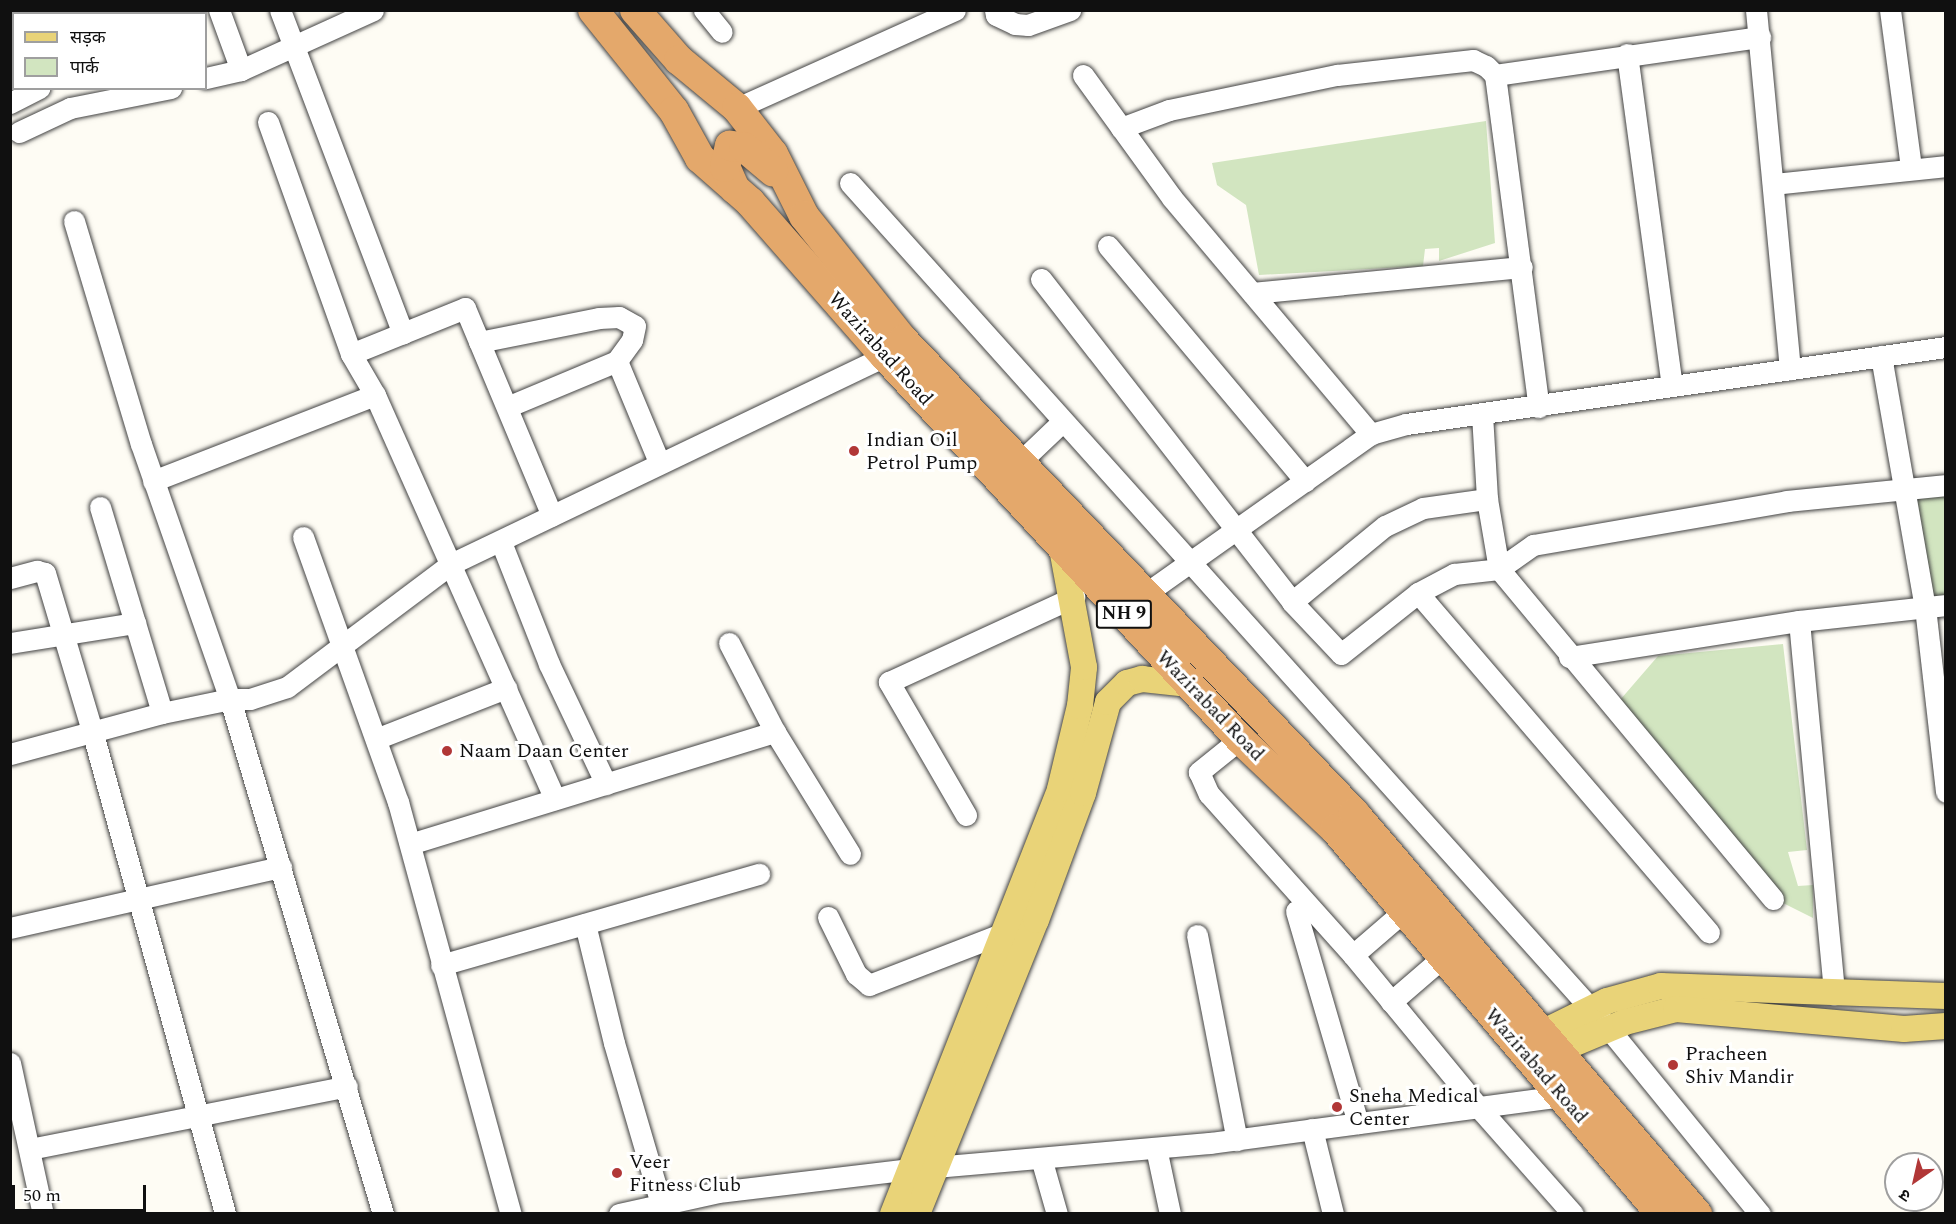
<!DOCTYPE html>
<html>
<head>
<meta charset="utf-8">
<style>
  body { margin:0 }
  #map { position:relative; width:1956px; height:1224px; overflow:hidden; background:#fefcf4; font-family:Spectral,"Noto Sans Devanagari",serif }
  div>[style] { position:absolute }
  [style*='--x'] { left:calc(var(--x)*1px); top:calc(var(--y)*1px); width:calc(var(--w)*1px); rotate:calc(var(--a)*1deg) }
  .green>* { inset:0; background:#d2e5c0 }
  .roads { filter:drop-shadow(0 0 2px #434343) drop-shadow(0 0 2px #434343) }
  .minor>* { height:21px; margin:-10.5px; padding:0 10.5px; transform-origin:10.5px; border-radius:10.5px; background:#fff }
  .major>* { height:26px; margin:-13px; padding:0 13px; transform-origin:13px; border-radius:13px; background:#e9d378 }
  .highway>* { height:30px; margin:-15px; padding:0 15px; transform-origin:15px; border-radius:15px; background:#e4a86b }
  .dots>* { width:16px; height:16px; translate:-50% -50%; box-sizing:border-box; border:3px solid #fff; border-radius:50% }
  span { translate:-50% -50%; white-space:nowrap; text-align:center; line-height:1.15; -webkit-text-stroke:6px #fff; paint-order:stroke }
  .shield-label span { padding:2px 4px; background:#fff; border:2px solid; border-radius:4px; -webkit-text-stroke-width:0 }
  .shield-label { font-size:18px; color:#101010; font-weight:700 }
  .street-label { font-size:20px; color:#101010 }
  .poi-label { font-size:20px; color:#101010 }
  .left { translate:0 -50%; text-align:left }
  .frame { position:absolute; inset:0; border:12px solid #101010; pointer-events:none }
  .legend { position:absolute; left:12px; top:12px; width:195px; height:78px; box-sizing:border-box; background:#fff; border:2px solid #9f9f9f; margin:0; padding:8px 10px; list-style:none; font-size:18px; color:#101010 }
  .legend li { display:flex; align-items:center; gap:12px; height:30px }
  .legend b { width:30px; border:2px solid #9f9f9f }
  .north { position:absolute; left:1884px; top:1152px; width:60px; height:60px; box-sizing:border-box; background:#fff; border:2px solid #9f9f9f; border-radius:50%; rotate:214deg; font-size:16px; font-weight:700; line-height:24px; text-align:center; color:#101010 }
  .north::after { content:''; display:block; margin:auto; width:21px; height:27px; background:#b13737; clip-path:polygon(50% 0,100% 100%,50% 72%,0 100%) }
  .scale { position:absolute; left:12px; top:1185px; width:134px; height:27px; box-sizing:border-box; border:3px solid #101010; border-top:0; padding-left:8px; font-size:18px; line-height:21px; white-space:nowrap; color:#101010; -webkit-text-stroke:4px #fff; paint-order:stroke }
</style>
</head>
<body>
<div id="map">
  <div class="green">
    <i style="clip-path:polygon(1486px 121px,1495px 243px,1439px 261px,1439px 248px,1425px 249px,1423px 266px,1259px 275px,1246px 205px,1217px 185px,1212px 163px)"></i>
    <i style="clip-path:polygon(1945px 490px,1945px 602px,1928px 604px,1906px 495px)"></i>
    <i style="clip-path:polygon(1783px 644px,1807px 850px,1788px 852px,1798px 886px,1813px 885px,1813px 918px,1783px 903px,1620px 700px,1658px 656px)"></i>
  </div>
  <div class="roads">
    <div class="minor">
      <i style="--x:137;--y:10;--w:4;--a:63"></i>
      <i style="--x:175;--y:10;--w:4;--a:63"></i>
      <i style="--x:219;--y:10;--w:64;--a:69.9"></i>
      <i style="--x:280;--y:10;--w:346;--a:69.2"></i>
      <i style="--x:704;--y:10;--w:28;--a:51"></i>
      <i style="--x:995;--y:10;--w:5;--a:79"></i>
      <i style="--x:996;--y:15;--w:21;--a:25"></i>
      <i style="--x:1015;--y:24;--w:13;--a:4"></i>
      <i style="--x:1028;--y:25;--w:45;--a:-19.7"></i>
      <i style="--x:1756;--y:10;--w:361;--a:84.6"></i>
      <i style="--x:1890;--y:10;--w:158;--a:82.4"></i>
      <i style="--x:85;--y:14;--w:7;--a:-34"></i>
      <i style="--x:10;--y:52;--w:4;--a:-27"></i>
      <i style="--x:1627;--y:54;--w:334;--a:82.3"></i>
      <i style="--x:1083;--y:75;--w:152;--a:54.1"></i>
      <i style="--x:1172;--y:198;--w:309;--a:49.9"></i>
      <i style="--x:1495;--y:75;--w:268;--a:-8.2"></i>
      <i style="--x:206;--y:78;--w:36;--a:-13"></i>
      <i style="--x:241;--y:70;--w:145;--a:-24.4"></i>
      <i style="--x:10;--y:103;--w:33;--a:-27"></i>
      <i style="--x:737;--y:108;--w:239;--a:-24.2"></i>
      <i style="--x:268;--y:122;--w:246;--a:70.3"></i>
      <i style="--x:351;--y:354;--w:48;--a:59.7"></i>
      <i style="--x:375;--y:395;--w:442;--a:66"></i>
      <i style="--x:1121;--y:128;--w:51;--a:-20.6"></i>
      <i style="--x:1169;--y:110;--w:172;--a:-11.8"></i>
      <i style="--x:1337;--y:75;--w:137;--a:-6.3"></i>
      <i style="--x:1473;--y:60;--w:14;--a:25"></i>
      <i style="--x:1486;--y:66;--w:13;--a:45"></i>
      <i style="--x:1495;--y:75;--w:335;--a:82.5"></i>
      <i style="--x:19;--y:132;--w:56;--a:-25.2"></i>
      <i style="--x:70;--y:108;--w:103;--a:-11.2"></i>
      <i style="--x:850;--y:183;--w:1137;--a:48.1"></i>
      <i style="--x:1609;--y:1029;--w:239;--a:50.8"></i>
      <i style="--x:1773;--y:184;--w:174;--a:-5.9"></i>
      <i style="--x:74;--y:221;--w:233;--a:73.3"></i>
      <i style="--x:141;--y:444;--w:270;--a:70.8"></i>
      <i style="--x:230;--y:699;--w:537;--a:73.45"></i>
      <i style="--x:1108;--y:246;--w:307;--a:50"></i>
      <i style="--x:1041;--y:279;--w:409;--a:52.1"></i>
      <i style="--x:1292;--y:602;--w:71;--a:46.7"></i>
      <i style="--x:1341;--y:654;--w:98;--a:-38.4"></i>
      <i style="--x:1418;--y:593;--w:41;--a:-27.8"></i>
      <i style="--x:1454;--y:574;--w:45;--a:-6.3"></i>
      <i style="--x:1499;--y:569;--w:42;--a:-35.2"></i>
      <i style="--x:1533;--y:545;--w:258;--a:-9.8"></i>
      <i style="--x:1787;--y:501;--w:160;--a:-5.7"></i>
      <i style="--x:1252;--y:293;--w:271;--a:-5.5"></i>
      <i style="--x:479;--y:342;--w:122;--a:-11.3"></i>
      <i style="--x:599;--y:318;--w:20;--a:-3"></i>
      <i style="--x:619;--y:317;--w:18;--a:29"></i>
      <i style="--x:635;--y:326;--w:14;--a:102"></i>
      <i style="--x:632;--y:340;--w:26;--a:126"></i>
      <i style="--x:617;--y:361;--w:119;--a:157.3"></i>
      <i style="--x:351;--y:354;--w:123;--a:-22"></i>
      <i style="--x:465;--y:308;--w:225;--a:67.3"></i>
      <i style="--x:1881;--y:356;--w:255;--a:80.1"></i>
      <i style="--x:1925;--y:607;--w:186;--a:83.5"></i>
      <i style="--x:617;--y:361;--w:109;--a:67.4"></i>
      <i style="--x:1482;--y:414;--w:85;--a:86.6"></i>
      <i style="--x:1487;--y:499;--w:71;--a:80.3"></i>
      <i style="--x:1499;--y:569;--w:429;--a:50.3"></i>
      <i style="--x:1020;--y:462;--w:58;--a:-43.6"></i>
      <i style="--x:153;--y:481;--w:238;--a:-21.2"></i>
      <i style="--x:100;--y:507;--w:215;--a:73.2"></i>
      <i style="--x:303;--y:537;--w:282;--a:70.3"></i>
      <i style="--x:398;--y:802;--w:427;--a:74.7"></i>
      <i style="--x:501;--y:542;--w:131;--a:68.5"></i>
      <i style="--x:549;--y:664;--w:133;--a:64.6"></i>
      <i style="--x:10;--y:578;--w:28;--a:-15"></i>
      <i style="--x:37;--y:571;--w:8;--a:14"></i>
      <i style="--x:45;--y:573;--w:168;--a:73.4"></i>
      <i style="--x:93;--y:734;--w:498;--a:74.6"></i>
      <i style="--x:1418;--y:593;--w:447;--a:49.4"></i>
      <i style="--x:1145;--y:594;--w:277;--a:-35.3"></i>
      <i style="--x:1371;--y:434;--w:36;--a:-16"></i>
      <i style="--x:1406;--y:424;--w:545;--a:-8.12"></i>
      <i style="--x:1292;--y:602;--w:120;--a:-39.3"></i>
      <i style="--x:1385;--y:526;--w:42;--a:-25.3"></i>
      <i style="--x:1423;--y:508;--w:65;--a:-8"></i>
      <i style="--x:1799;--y:621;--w:375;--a:84.6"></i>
      <i style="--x:10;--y:643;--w:127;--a:-9.1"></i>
      <i style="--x:729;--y:643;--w:100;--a:62.7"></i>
      <i style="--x:775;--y:732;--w:143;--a:58.4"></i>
      <i style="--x:1569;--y:657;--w:233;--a:-8.9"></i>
      <i style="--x:1799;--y:621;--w:148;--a:-6.2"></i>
      <i style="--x:376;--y:739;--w:140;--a:-21.4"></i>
      <i style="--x:1240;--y:739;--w:53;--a:141.2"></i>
      <i style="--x:1199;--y:772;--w:24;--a:66"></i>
      <i style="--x:1209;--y:794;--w:216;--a:48.2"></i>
      <i style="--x:1353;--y:955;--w:200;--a:50.5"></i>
      <i style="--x:1480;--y:1109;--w:140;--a:48.5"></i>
      <i style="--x:10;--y:754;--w:157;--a:-15.1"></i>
      <i style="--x:162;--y:713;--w:69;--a:-11.6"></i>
      <i style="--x:230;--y:699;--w:20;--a:0"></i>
      <i style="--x:250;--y:699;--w:39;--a:-18"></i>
      <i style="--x:287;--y:687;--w:205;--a:-36.9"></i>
      <i style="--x:451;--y:564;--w:481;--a:-25.6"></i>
      <i style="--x:966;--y:815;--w:154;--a:-120.1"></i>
      <i style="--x:889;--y:682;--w:204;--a:-24.7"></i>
      <i style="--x:410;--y:844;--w:382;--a:-17.1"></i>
      <i style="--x:1296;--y:911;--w:221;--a:73.7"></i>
      <i style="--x:828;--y:917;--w:64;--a:63.8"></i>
      <i style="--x:856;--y:974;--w:17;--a:40"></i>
      <i style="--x:869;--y:985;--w:147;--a:-21.1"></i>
      <i style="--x:585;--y:924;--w:122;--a:76.3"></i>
      <i style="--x:614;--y:1043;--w:168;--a:73.7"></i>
      <i style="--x:10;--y:928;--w:278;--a:-12.7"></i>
      <i style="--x:1197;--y:935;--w:209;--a:79"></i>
      <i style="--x:1353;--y:955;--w:67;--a:-40.8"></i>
      <i style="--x:441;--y:965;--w:331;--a:-16"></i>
      <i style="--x:1391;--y:1002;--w:67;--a:-40.8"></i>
      <i style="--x:10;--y:1063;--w:155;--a:77.7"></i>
      <i style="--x:1312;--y:1129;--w:88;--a:76.1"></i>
      <i style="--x:1156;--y:1148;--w:67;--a:78"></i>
      <i style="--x:30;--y:1149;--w:323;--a:-11.2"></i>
      <i style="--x:1041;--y:1158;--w:58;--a:74.1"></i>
      <i style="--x:619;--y:1214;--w:101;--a:-12.5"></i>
      <i style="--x:718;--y:1192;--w:194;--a:-6.8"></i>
      <i style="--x:911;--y:1169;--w:300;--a:-5"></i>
      <i style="--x:1210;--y:1143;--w:356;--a:-7.6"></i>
    </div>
    <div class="major">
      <i style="--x:1542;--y:1033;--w:72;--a:-26.2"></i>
      <i style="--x:1607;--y:1001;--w:56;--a:-15.5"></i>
      <i style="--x:1661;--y:986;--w:285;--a:2"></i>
      <i style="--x:1556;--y:1051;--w:75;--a:-22.8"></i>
      <i style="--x:1625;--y:1022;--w:53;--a:-14.3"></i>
      <i style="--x:1676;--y:1009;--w:229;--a:5"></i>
      <i style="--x:1904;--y:1029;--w:42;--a:-4.1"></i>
      <i style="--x:893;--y:1214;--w:457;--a:-68.5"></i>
      <i style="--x:1060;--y:789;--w:85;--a:-76.5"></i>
      <i style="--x:1080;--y:706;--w:39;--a:-84"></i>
      <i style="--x:1084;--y:667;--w:121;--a:-100.5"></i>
      <i style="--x:917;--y:1214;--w:317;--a:-68"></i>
      <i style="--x:1036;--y:920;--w:135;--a:-69.7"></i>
      <i style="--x:1083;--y:793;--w:94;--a:-74.6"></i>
      <i style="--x:1108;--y:702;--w:27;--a:-45"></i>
      <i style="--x:1127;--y:683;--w:16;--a:-15"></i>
      <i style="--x:1142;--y:679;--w:46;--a:6.2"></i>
    </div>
    <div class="highway">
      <i style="--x:593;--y:10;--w:129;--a:51.3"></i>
      <i style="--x:674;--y:111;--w:54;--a:61"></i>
      <i style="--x:700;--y:158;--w:67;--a:41.3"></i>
      <i style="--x:750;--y:202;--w:205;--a:48.8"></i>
      <i style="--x:885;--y:356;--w:522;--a:47.17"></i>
      <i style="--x:1240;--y:739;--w:131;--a:43.5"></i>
      <i style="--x:1335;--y:829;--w:504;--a:49.74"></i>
      <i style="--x:635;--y:10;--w:67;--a:48.7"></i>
      <i style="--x:679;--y:60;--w:75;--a:39.6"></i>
      <i style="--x:737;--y:108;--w:58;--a:52"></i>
      <i style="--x:773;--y:154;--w:69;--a:63.4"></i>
      <i style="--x:804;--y:216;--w:159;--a:51.4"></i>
      <i style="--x:903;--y:340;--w:654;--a:46.36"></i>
      <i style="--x:1354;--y:813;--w:528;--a:49.46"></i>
      <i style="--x:735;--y:189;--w:24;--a:-114"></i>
      <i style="--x:725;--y:167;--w:22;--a:-77"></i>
      <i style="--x:730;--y:146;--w:14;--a:4"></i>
      <i style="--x:744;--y:147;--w:38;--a:40"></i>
    </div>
  </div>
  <div class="dots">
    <i style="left:854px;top:451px;background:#b13737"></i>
    <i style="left:447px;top:751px;background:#b13737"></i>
    <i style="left:1673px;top:1065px;background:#b13737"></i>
    <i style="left:1337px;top:1107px;background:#b13737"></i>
    <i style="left:617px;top:1173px;background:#b13737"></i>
  </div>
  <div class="shield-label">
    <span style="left:1124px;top:614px">NH 9</span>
  </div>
  <div class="street-label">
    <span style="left:880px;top:349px;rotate:48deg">Wazirabad Road</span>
    <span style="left:1210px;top:706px;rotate:46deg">Wazirabad Road</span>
    <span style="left:1536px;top:1066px;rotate:49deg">Wazirabad Road</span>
  </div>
  <div class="poi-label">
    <span class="left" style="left:866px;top:452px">Indian Oil<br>Petrol Pump</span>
    <span class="left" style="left:459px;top:751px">Naam Daan Center</span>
    <span class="left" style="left:1685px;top:1066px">Pracheen<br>Shiv Mandir</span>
    <span class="left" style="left:1349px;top:1108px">Sneha Medical<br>Center</span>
    <span class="left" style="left:629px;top:1174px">Veer<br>Fitness Club</span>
  </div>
  <div class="frame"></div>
  <ul class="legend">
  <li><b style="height:8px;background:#e9d378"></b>सड़क</li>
  <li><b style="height:16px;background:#d2e5c0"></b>पार्क</li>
  </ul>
  <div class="north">उ</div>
  <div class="scale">50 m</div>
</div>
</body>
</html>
